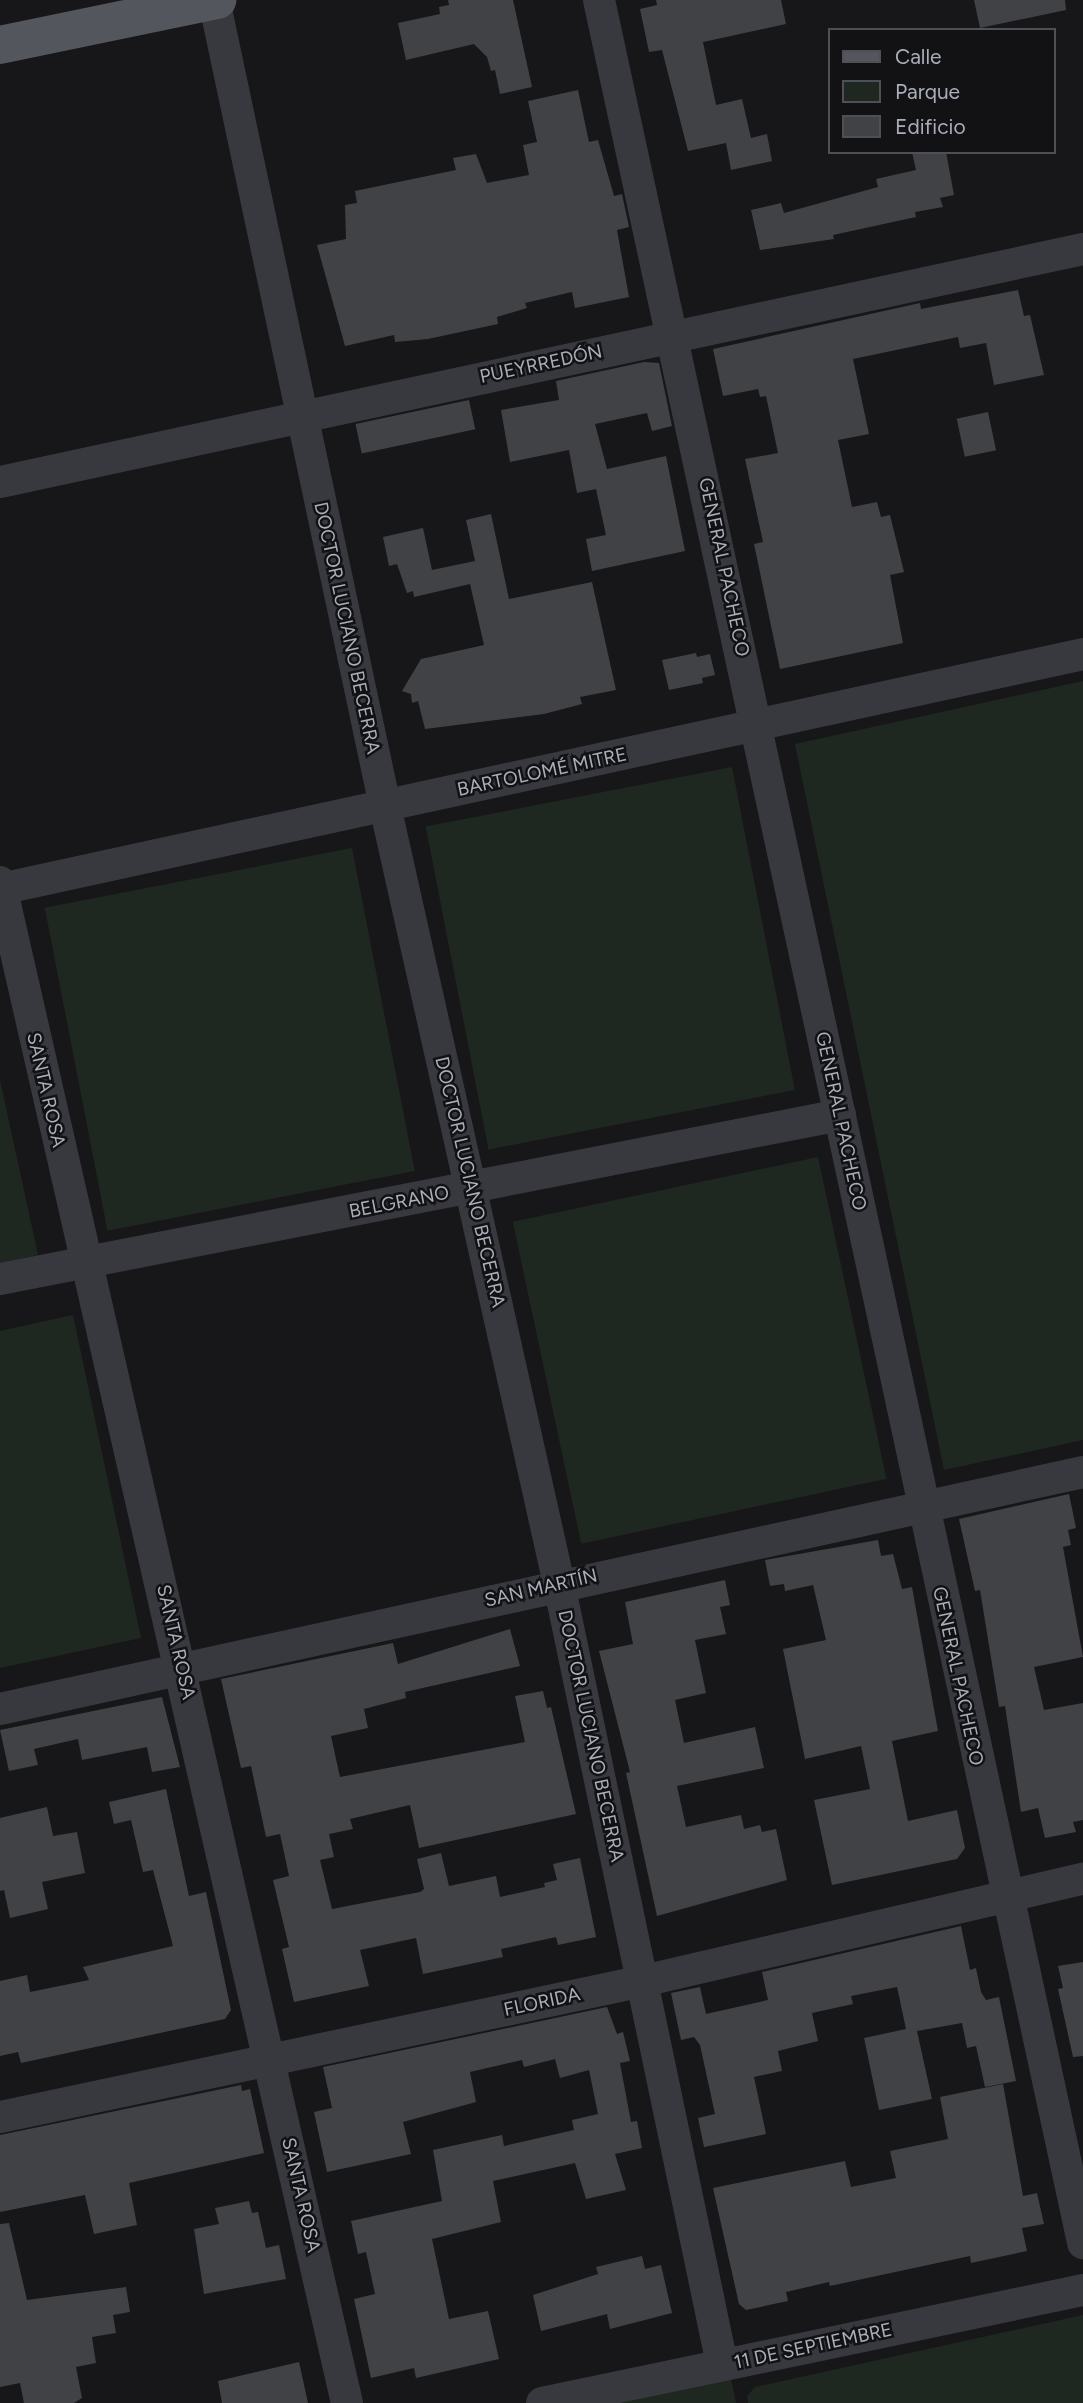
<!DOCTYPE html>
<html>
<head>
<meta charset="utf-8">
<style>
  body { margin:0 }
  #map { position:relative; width:1083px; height:2403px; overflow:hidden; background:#171719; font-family:Figtree,sans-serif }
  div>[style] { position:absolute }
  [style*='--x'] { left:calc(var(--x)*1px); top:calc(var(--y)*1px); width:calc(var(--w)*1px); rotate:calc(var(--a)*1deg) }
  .green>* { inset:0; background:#1f2820; transform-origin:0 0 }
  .building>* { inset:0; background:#414246; transform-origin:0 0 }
  .minor>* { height:32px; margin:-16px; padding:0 16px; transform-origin:16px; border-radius:16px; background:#38393f }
  .major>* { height:38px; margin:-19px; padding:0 19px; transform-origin:19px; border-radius:19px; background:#54565e }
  span { translate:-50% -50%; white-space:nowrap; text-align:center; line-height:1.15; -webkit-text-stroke:5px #121214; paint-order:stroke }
  .street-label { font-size:19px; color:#a9aeba }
  .legend { position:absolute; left:828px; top:28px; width:228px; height:126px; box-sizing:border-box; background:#121214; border:2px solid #4e5056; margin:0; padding:9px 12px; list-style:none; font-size:21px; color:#a9aeba }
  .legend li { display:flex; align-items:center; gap:14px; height:35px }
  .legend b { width:35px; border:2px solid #4e5056 }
</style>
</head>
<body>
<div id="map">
  <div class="green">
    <i style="clip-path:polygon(1083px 681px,1083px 1440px,944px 1470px,795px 744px)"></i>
    <i style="left:732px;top:767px;width:329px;height:312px;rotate:79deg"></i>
    <i style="left:352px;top:848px;width:329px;height:313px;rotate:79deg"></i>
    <i style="clip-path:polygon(0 1080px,38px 1255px,0 1263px)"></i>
    <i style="left:818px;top:1157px;width:329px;height:312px;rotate:78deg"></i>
    <i style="clip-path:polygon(73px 1315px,141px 1638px,0 1668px,0 1331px)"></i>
    <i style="clip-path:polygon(1083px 2315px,1083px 2403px,748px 2403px,747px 2396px,755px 2387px)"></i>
    <i style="clip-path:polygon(731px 2379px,736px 2403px,620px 2403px)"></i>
  </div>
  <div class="building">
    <i style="clip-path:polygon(448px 0,513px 0,532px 87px,500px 94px,495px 70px,491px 71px,487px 57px,474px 44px,406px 60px,398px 23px,440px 14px,439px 7px,449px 5px)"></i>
    <i style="clip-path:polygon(656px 0,781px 0,786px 24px,703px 42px,716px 105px,742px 99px,751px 138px,767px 134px,772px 161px,731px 170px,726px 143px,688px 151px,662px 50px,649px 52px,640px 9px,657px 5px)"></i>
    <i style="clip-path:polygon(974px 0,1065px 0,1066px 10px,980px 28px)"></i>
    <i style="clip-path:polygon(578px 90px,589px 142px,598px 140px,614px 196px,622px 194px,629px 227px,617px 230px,629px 297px,575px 308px,572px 292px,525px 303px,527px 308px,497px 317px,498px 324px,428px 339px,395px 342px,394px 335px,345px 346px,317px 245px,346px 239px,345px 205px,357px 203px,355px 191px,456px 170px,453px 158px,476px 154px,487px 183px,529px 175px,523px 145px,537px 142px,528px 101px)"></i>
    <i style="clip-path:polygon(912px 152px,946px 152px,954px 195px,940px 198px,943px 207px,915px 212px,916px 217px,833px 235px,834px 239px,760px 250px,751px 210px,781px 203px,784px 213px,878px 187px,876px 179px,916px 170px)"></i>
    <i style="clip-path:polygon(1018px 290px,1024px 316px,1030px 315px,1044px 375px,994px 385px,986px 343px,960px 348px,958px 337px,853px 359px,869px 434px,838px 440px,852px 507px,877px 502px,881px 517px,890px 515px,904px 572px,890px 575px,903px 643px,780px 669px,754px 544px,763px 542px,745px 459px,778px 453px,766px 396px,760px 397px,758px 389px,723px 396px,713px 349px,920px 303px,921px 309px)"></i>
    <i style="clip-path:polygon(644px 362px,659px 363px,672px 426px,652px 431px,647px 413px,595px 424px,607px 469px,666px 456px,685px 551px,592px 571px,586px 539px,606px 535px,596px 489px,577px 493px,569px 450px,510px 462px,501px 410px,559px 400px,556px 381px)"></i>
    <i style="left:469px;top:400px;width:30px;height:116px;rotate:78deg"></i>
    <i style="left:988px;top:412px;width:39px;height:32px;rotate:78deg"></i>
    <i style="clip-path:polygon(491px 514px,509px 599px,592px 582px,616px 690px,580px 697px,582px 704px,544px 714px,425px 729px,418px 701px,412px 703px,411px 694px,402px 691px,421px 659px,484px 645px,470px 584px,414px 597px,413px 591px,407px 593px,397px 564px,389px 566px,383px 537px,423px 528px,432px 570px,475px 561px,466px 520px)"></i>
    <i style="clip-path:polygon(696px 653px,697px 657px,710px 654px,715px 675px,702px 678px,703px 683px,669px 690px,662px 660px)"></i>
    <i style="clip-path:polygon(1069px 1494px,1076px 1528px,1068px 1530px,1071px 1545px,1063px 1547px,1083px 1657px,1034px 1667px,1044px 1710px,1083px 1703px,1083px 1820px,1073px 1822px,1076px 1832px,1045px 1838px,1038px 1808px,1021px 1812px,1005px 1706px,999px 1707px,980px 1590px,975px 1591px,959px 1519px)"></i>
    <i style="clip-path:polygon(878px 1540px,881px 1556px,893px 1554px,902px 1589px,912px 1587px,938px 1731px,892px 1741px,908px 1821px,957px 1810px,965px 1848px,957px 1859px,832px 1885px,814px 1800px,870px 1789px,861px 1746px,805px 1759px,783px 1649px,826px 1640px,813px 1585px,785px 1591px,784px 1584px,770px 1586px,765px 1560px)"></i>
    <i style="clip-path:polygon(725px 1580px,730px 1605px,720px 1607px,726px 1634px,695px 1640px,706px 1693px,675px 1700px,684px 1743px,755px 1727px,764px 1768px,677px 1786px,686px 1827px,741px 1815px,744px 1829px,760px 1825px,762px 1832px,776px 1829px,787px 1880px,657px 1916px,626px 1773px,630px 1772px,599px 1651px,633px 1644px,625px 1602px)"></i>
    <i style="clip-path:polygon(510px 1629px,520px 1666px,405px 1692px,406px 1698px,364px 1709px,368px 1728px,331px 1736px,340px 1777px,525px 1742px,515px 1696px,543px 1691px,547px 1708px,551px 1707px,576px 1814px,419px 1848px,410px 1805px,350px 1819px,353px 1829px,329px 1834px,334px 1857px,320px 1860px,332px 1909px,420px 1892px,424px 1889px,417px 1859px,441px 1853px,449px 1886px,496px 1876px,500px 1897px,545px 1887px,544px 1883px,557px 1880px,553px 1864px,580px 1858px,596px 1937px,558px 1945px,556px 1937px,501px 1949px,503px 1957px,423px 1974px,416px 1938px,360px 1950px,369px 1986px,294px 2002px,282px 1949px,289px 1947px,273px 1880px,289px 1876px,280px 1834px,266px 1837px,251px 1766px,241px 1768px,221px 1679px,393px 1643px,398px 1664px)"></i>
    <i style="clip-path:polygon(162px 1697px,180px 1767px,152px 1772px,147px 1747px,82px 1760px,78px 1739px,34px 1749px,38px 1765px,9px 1771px,0 1730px)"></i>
    <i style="clip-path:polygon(166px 1789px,189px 1896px,206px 1892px,231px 2010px,225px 2019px,21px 2063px,18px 2052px,0 2056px,0 1981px,27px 1975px,30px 1992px,89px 1980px,83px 1967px,173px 1946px,153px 1870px,143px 1872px,131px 1820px,114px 1824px,109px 1802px)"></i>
    <i style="clip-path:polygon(47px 1807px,53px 1836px,77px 1832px,85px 1873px,42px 1882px,48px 1909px,10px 1918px,4px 1890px,0 1891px,0 1818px)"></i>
    <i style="clip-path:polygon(961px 1926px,970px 1970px,976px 1968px,981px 1992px,986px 2000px,999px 1997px,1016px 2081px,985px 2087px,976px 2046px,967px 2048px,962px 2023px,917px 2031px,932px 2099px,879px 2110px,864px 2038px,906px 2029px,897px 1987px,851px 1996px,853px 2004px,812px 2013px,818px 2041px,778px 2051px,782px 2071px,754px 2077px,766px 2134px,704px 2147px,698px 2118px,715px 2114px,700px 2045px,694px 2037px,681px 2040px,671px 1993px,700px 1987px,706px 2014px,768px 2000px,762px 1972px)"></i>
    <i style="clip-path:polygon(1083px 1962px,1083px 2056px,1073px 2057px,1058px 1989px,1063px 1988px,1058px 1966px)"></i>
    <i style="clip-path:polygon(607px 2007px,617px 2034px,623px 2032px,630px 2061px,620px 2063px,631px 2122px,637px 2121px,642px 2148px,615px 2154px,626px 2190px,586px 2199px,575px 2163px,493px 2181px,501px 2222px,432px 2239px,449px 2319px,488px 2311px,499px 2359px,416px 2378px,414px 2368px,371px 2378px,354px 2299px,375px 2294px,366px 2252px,358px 2254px,351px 2221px,442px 2201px,433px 2150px,502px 2135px,504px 2146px,574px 2130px,572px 2120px,598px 2114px,589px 2070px,560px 2078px,555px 2059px,524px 2067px,522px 2060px,470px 2072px,476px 2102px,403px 2122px,411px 2154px,327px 2172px,314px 2112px,332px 2108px,323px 2067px)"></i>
    <i style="clip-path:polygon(1003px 2084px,1023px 2196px,1037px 2193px,1044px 2224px,1022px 2228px,1027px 2251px,971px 2263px,970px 2256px,830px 2286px,829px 2282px,786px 2292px,788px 2301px,746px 2310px,739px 2304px,713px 2188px,845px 2161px,851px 2187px,896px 2178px,890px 2151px,948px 2139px,940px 2097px)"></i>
    <i style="clip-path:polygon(241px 2085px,242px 2091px,250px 2089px,264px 2153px,129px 2183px,137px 2225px,94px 2234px,85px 2195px,0 2212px,0 2135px)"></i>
    <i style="clip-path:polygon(249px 2201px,252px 2213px,258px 2212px,266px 2248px,279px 2245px,286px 2279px,204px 2294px,194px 2229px,219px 2224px,215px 2208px)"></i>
    <i style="clip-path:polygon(9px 2223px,27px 2300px,126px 2287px,130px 2312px,113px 2315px,116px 2333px,92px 2337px,96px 2363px,76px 2367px,82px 2398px,74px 2403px,24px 2403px,20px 2383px,0 2387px,0 2224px)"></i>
    <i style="clip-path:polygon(642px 2256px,645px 2269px,661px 2265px,672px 2313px,610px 2329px,607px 2314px,541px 2331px,533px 2295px,598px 2274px,596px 2267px)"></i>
    <i style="clip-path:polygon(299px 2362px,308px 2403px,222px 2403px,218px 2381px)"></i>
  </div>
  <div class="minor">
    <i style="--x:214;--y:0;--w:824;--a:78.02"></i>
    <i style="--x:385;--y:806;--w:797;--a:77.39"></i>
    <i style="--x:559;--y:1584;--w:797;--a:78.2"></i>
    <i style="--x:599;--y:0;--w:2295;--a:77.82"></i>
    <i style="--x:0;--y:482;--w:1108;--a:-12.14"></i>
    <i style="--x:0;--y:882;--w:1560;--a:77.15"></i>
    <i style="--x:0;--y:889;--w:1108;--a:-12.24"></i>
    <i style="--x:0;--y:1279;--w:856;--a:-11.05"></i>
    <i style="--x:0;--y:1709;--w:1109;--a:-12.34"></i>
    <i style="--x:0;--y:2117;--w:657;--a:-11.94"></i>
    <i style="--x:643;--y:1981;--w:452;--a:-13.1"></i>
    <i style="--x:542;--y:2403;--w:553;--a:-11.8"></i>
  </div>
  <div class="major">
    <i style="--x:0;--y:45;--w:222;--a:-11.7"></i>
  </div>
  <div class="street-label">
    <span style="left:541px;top:364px;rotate:-12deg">PUEYRREDÓN</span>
    <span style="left:724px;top:567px;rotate:78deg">GENERAL PACHECO</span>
    <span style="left:347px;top:628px;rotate:78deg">DOCTOR LUCIANO BECERRA</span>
    <span style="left:542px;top:772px;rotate:-12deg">BARTOLOMÉ MITRE</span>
    <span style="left:46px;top:1090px;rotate:77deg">SANTA ROSA</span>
    <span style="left:841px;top:1121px;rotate:78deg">GENERAL PACHECO</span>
    <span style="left:470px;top:1182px;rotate:77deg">DOCTOR LUCIANO BECERRA</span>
    <span style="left:399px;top:1202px;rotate:-11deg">BELGRANO</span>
    <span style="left:541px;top:1588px;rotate:-13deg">SAN MARTÍN</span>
    <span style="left:176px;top:1642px;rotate:77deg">SANTA ROSA</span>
    <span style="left:958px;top:1676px;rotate:78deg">GENERAL PACHECO</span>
    <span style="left:591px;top:1736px;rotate:78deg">DOCTOR LUCIANO BECERRA</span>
    <span style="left:542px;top:2002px;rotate:-12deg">FLORIDA</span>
    <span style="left:301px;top:2195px;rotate:77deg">SANTA ROSA</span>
    <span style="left:813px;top:2346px;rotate:-12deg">11 DE SEPTIEMBRE</span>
  </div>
  <ul class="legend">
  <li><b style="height:9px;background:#54565e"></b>Calle</li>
  <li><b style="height:19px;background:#1f2820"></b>Parque</li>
  <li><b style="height:19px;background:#414246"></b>Edificio</li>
  </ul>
</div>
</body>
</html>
